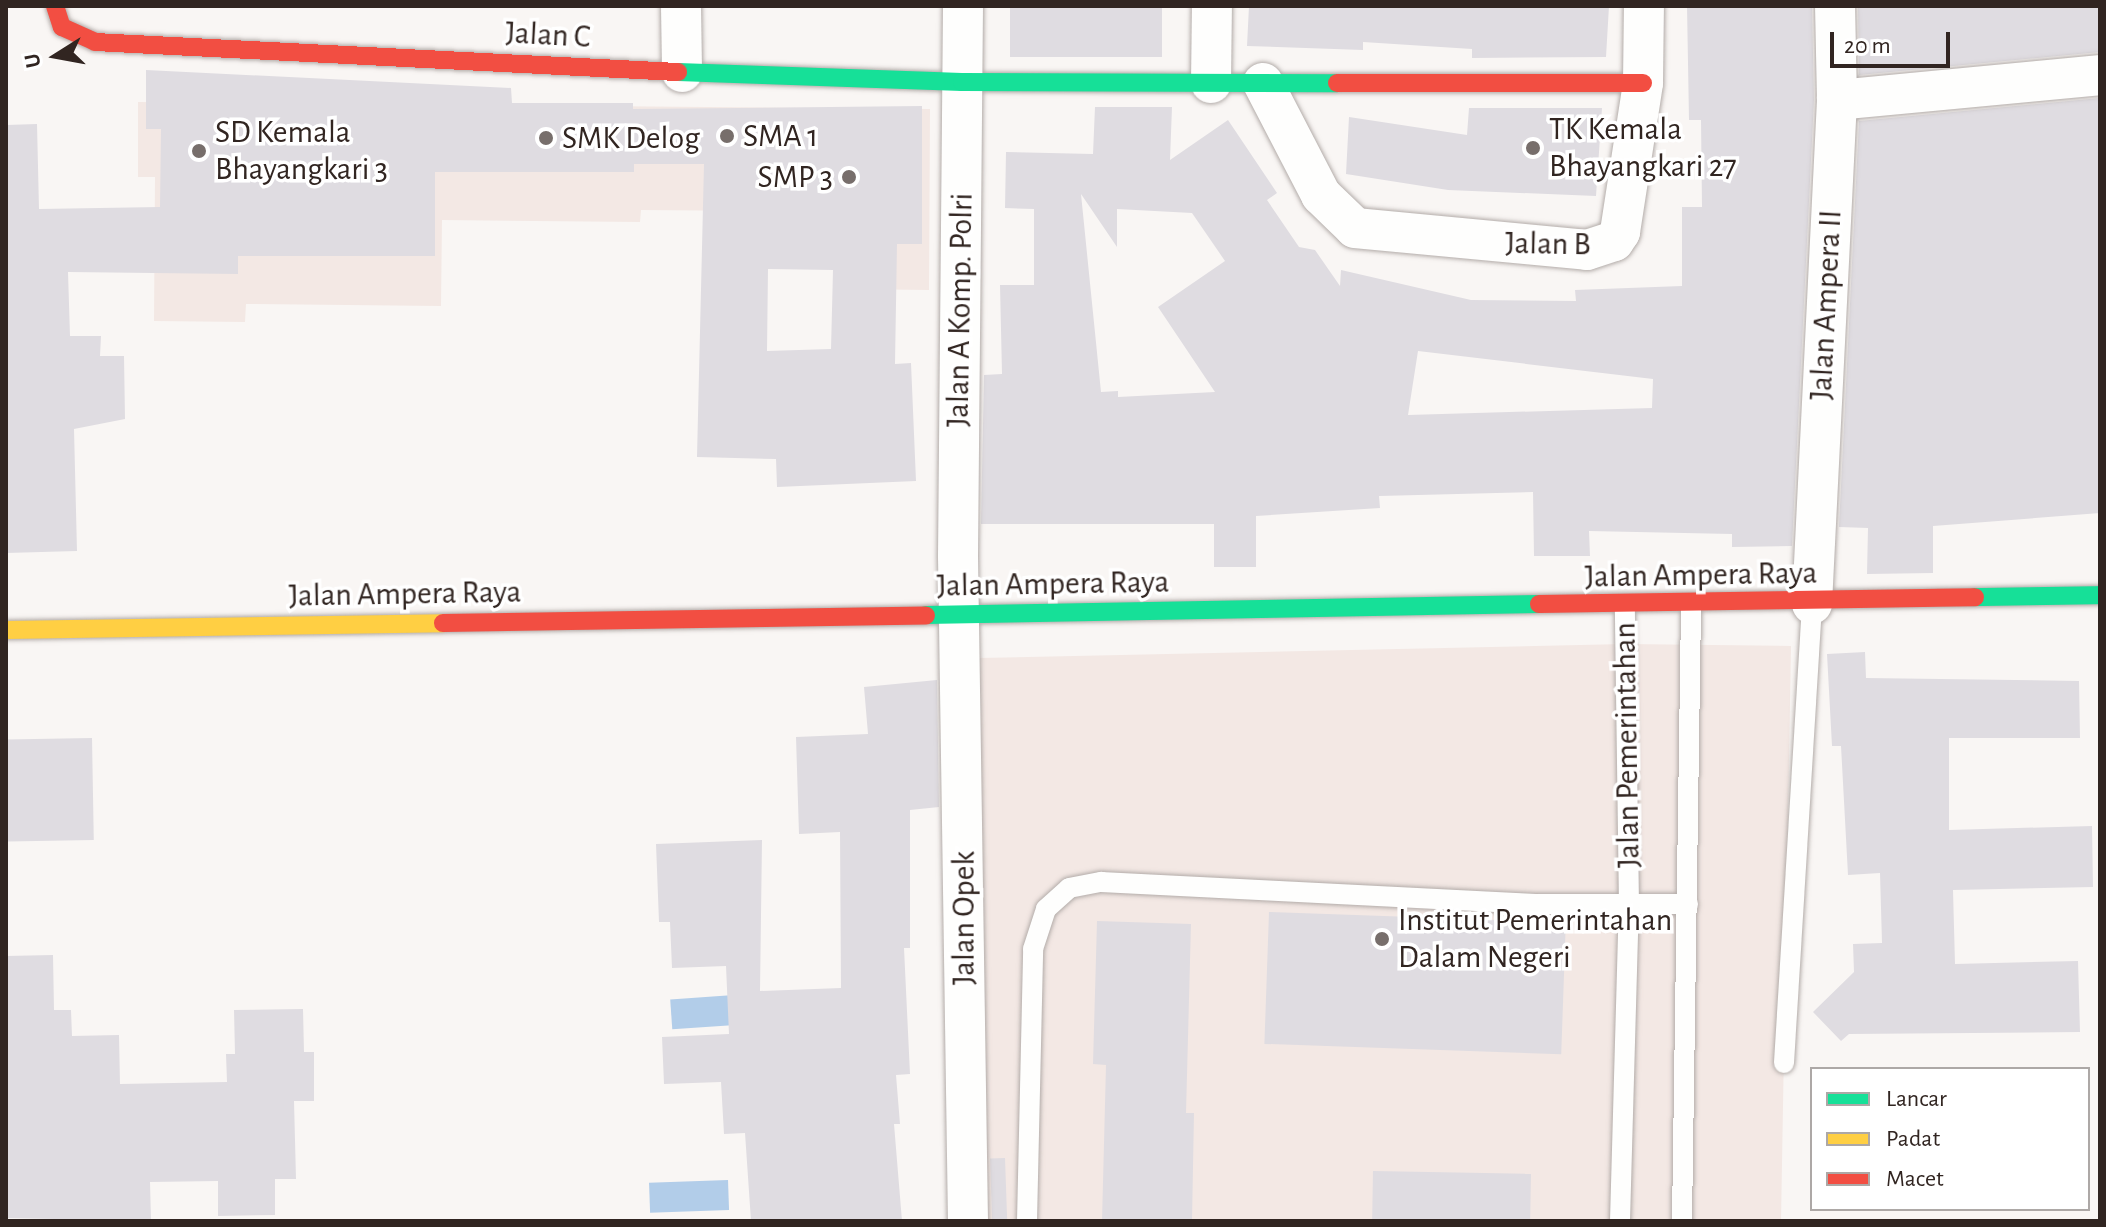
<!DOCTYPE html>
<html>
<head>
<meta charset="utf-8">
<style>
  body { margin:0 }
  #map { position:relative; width:2106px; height:1227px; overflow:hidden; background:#f9f6f4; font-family:"Alegreya Sans",sans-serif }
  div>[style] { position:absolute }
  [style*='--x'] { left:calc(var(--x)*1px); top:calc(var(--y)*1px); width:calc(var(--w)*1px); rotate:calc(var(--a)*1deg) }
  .built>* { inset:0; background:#f3e8e4 }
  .water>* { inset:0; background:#b2cde9; transform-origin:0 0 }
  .building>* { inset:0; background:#dfdce1; transform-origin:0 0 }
  .roads { filter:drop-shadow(0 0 2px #b3aca9) drop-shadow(0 0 2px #b3aca9) }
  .lane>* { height:20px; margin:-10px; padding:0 10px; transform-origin:10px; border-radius:10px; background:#fefefd }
  .street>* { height:40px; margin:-20px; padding:0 20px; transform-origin:20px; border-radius:20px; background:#fefefd }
  .fast>* { height:18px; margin:-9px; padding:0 9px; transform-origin:9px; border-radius:9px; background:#16e098 }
  .slow>* { height:18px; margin:-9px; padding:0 9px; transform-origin:9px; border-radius:9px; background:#ffcf43 }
  .jam>* { height:18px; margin:-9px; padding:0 9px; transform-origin:9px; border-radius:9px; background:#f24e42 }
  .dots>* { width:22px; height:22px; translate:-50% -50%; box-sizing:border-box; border:4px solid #fff; border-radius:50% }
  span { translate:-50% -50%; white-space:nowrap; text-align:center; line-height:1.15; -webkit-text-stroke:7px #fff; paint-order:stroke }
  .street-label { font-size:32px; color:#312521 }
  .poi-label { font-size:32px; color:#312521 }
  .left { translate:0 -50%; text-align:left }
  .right { translate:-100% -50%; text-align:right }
  .frame { position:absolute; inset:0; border:8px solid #312521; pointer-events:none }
  .legend { position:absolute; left:1810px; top:1067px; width:280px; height:144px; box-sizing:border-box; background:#fff; border:2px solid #ada8a6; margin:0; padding:10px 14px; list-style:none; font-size:24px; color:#312521 }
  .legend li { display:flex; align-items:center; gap:16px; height:40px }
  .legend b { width:40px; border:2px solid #ada8a6 }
  .north { position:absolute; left:16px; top:16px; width:80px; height:80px; -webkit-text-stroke:6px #fff; paint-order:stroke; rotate:259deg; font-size:22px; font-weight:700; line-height:32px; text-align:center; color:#312521 }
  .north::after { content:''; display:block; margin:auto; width:28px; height:36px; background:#312521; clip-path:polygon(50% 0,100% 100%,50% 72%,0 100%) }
  .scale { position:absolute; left:1830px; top:32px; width:120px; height:36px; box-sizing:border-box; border:4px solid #312521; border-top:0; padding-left:10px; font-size:24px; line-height:28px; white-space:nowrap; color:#312521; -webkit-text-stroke:6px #fff; paint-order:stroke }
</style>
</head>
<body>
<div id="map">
  <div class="built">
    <i style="clip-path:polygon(138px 102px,930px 109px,929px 290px,846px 289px,847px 267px,770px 211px,641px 210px,640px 222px,442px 220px,441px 306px,246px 304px,245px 322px,154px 321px,155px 177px,138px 177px)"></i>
    <i style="clip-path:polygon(1625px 644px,1791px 646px,1781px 1221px,977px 1221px,978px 658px)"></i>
  </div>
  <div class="water">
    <i style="left:748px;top:994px;width:30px;height:78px;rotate:86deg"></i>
    <i style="left:728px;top:1180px;width:30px;height:79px;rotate:88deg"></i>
  </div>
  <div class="building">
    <i style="left:1010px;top:6px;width:152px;height:51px"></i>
    <i style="clip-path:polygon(1249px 6px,1609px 6px,1606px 57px,1472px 58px,1472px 49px,1363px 42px,1363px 50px,1247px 46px)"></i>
    <i style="clip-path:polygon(evenodd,1687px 6px,1812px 6px,1814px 100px,1792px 546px,1732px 547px,1732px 534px,1589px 531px,1590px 556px,1534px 556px,1533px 492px,1379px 496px,1380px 508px,1256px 516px,1256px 567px,1214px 567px,1214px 524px,981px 524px,984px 375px,1002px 374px,1000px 285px,1034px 285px,1034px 209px,1005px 208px,1006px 152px,1093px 154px,1095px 107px,1172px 107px,1170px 160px,1228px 120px,1277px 193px,1267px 200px,1299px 247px,1315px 250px,1340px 286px,1341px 270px,1471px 300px,1576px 301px,1575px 290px,1682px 286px,1682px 207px,1702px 207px,1701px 120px,1689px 120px,1687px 6px,1081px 194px,1117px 247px,1117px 209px,1192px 213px,1225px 261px,1158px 307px,1215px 392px,1118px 397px,1118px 391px,1101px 392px,1081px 194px,1687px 6px,1418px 351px,1653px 379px,1652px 408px,1408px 415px,1418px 351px)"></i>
    <i style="clip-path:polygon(1858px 6px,2100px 6px,2100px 52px,1859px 75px)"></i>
    <i style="clip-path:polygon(evenodd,146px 70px,511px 88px,512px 103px,633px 103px,633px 109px,922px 106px,922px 244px,897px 244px,895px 364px,911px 363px,916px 481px,777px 487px,776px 459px,697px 457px,704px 164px,634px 164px,634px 172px,435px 172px,435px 256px,238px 256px,238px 274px,68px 272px,70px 336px,101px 336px,100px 356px,124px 356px,125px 419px,74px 429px,77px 551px,6px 553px,6px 125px,37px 124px,39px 209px,160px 207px,161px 129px,146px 129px,146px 70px,768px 269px,833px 270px,831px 349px,767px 351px,768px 269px)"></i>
    <i style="clip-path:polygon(2100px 98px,2100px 513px,1933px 526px,1933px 573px,1867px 574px,1868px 528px,1839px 527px,1859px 121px)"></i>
    <i style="clip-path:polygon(1469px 108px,1602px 108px,1596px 196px,1448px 190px,1346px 174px,1349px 117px,1467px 135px)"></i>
    <i style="clip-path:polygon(1865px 652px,1866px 678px,2079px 681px,2080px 738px,1949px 738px,1949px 830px,2092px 826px,2093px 887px,1953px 890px,1955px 964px,2078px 961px,2080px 1032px,1849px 1034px,1841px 1041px,1813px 1012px,1854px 972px,1853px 944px,1882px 943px,1880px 873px,1848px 875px,1841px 746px,1832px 746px,1827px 654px)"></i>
    <i style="clip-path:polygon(937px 680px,939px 807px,910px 810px,910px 948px,904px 948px,910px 1074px,896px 1075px,900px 1124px,894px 1124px,902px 1221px,751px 1221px,745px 1133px,724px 1134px,721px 1082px,664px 1084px,662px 1037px,729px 1034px,726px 966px,672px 968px,670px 922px,659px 922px,656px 844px,762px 840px,760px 991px,841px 988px,840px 832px,799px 834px,796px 737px,868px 734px,864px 687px)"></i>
    <i style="left:92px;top:738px;width:102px;height:86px;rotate:89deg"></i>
    <i style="left:1269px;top:912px;width:297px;height:132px;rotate:2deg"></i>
    <i style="clip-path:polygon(1097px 921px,1191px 924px,1186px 1113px,1194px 1113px,1192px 1221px,1102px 1221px,1106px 1065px,1093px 1064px)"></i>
    <i style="clip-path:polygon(53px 955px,54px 1010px,71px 1010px,72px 1036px,119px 1035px,120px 1084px,227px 1082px,226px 1054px,235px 1054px,234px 1010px,303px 1009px,304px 1052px,314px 1052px,314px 1101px,294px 1101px,296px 1179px,275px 1179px,275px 1215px,218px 1216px,218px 1181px,150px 1182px,151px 1221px,6px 1218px,6px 956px)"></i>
    <i style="left:1005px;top:1158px;width:63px;height:15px;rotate:88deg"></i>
    <i style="left:1373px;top:1171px;width:158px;height:50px;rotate:1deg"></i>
  </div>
  <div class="roads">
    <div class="lane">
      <i style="--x:1784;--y:1063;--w:460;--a:-86.5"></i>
      <i style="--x:1027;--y:1221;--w:272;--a:-88.7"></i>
      <i style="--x:1033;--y:949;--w:42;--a:-72"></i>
      <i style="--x:1046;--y:909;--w:31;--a:-42"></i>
      <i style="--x:1069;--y:888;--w:33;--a:-11"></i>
      <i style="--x:1101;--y:882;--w:435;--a:2.9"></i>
      <i style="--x:1535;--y:904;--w:153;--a:0"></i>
      <i style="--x:1620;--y:1221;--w:315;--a:-88.4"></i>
      <i style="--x:1629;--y:906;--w:301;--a:-90.8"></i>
      <i style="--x:1682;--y:1221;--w:615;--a:-89.16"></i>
    </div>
    <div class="street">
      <i style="--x:681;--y:6;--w:66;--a:89.1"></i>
      <i style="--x:963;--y:6;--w:550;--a:90.52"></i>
      <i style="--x:958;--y:556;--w:665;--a:89.14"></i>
      <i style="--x:1211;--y:83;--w:77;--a:-89.3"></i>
      <i style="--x:1263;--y:83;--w:126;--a:62.6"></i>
      <i style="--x:1321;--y:195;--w:47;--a:44.1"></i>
      <i style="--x:1355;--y:228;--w:233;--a:5.4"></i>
      <i style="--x:1587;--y:250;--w:28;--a:-18"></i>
      <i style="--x:1614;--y:241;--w:11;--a:-56"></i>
      <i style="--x:1620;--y:232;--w:151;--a:-81.2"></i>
      <i style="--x:1643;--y:83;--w:77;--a:-89.3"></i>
      <i style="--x:1837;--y:100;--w:264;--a:-5.4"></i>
      <i style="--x:1812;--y:604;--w:505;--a:-87.16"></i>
      <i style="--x:1837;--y:100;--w:94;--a:-91.2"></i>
    </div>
    <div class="fast">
      <i style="--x:678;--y:72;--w:284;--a:2"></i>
      <i style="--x:962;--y:82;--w:375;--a:0.2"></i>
      <i style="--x:1975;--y:597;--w:125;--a:-0.9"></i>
      <i style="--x:926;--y:615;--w:613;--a:-1.03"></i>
    </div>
    <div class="slow">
      <i style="--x:6;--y:630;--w:437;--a:-0.9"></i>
    </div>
    <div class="jam">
      <i style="--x:55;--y:6;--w:22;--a:72"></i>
      <i style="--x:62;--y:27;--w:36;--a:24"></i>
      <i style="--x:95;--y:42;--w:584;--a:2.95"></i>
      <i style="--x:1337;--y:83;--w:306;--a:0"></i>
      <i style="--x:1539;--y:604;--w:436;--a:-0.9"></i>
      <i style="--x:443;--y:623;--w:483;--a:-0.9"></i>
    </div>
  </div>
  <div class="dots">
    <i style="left:727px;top:136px;background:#776e6b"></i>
    <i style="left:546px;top:138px;background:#776e6b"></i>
    <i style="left:1533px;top:148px;background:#776e6b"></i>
    <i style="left:199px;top:151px;background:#776e6b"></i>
    <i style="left:849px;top:177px;background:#776e6b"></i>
    <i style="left:1382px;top:939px;background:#776e6b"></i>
  </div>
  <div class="street-label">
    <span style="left:548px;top:35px;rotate:3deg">Jalan C</span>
    <span style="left:1548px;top:244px;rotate:1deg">Jalan B</span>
    <span style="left:1826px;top:305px;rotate:-87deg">Jalan Ampera II</span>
    <span style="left:960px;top:310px;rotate:-89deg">Jalan A Komp. Polri</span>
    <span style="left:1701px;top:575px;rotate:-1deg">Jalan Ampera Raya</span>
    <span style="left:1053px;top:584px;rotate:-1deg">Jalan Ampera Raya</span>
    <span style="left:405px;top:594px;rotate:-1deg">Jalan Ampera Raya</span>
    <span style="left:1627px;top:745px;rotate:-91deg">Jalan Pemerintahan</span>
    <span style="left:964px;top:918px;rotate:-90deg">Jalan Opek</span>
  </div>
  <div class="poi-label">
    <span class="left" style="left:1549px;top:148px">TK Kemala<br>Bhayangkari 27</span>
    <span class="left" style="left:215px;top:151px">SD Kemala<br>Bhayangkari 3</span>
    <span class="left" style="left:743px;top:136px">SMA 1</span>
    <span class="left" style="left:562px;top:138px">SMK Delog</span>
    <span class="right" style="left:833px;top:177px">SMP 3</span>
    <span class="left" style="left:1398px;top:939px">Institut Pemerintahan<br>Dalam Negeri</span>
  </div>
  <div class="frame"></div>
  <ul class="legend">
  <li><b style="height:10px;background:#16e098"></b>Lancar</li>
  <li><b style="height:10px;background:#ffcf43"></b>Padat</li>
  <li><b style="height:10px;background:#f24e42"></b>Macet</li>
  </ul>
  <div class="north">U</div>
  <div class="scale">20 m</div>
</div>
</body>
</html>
